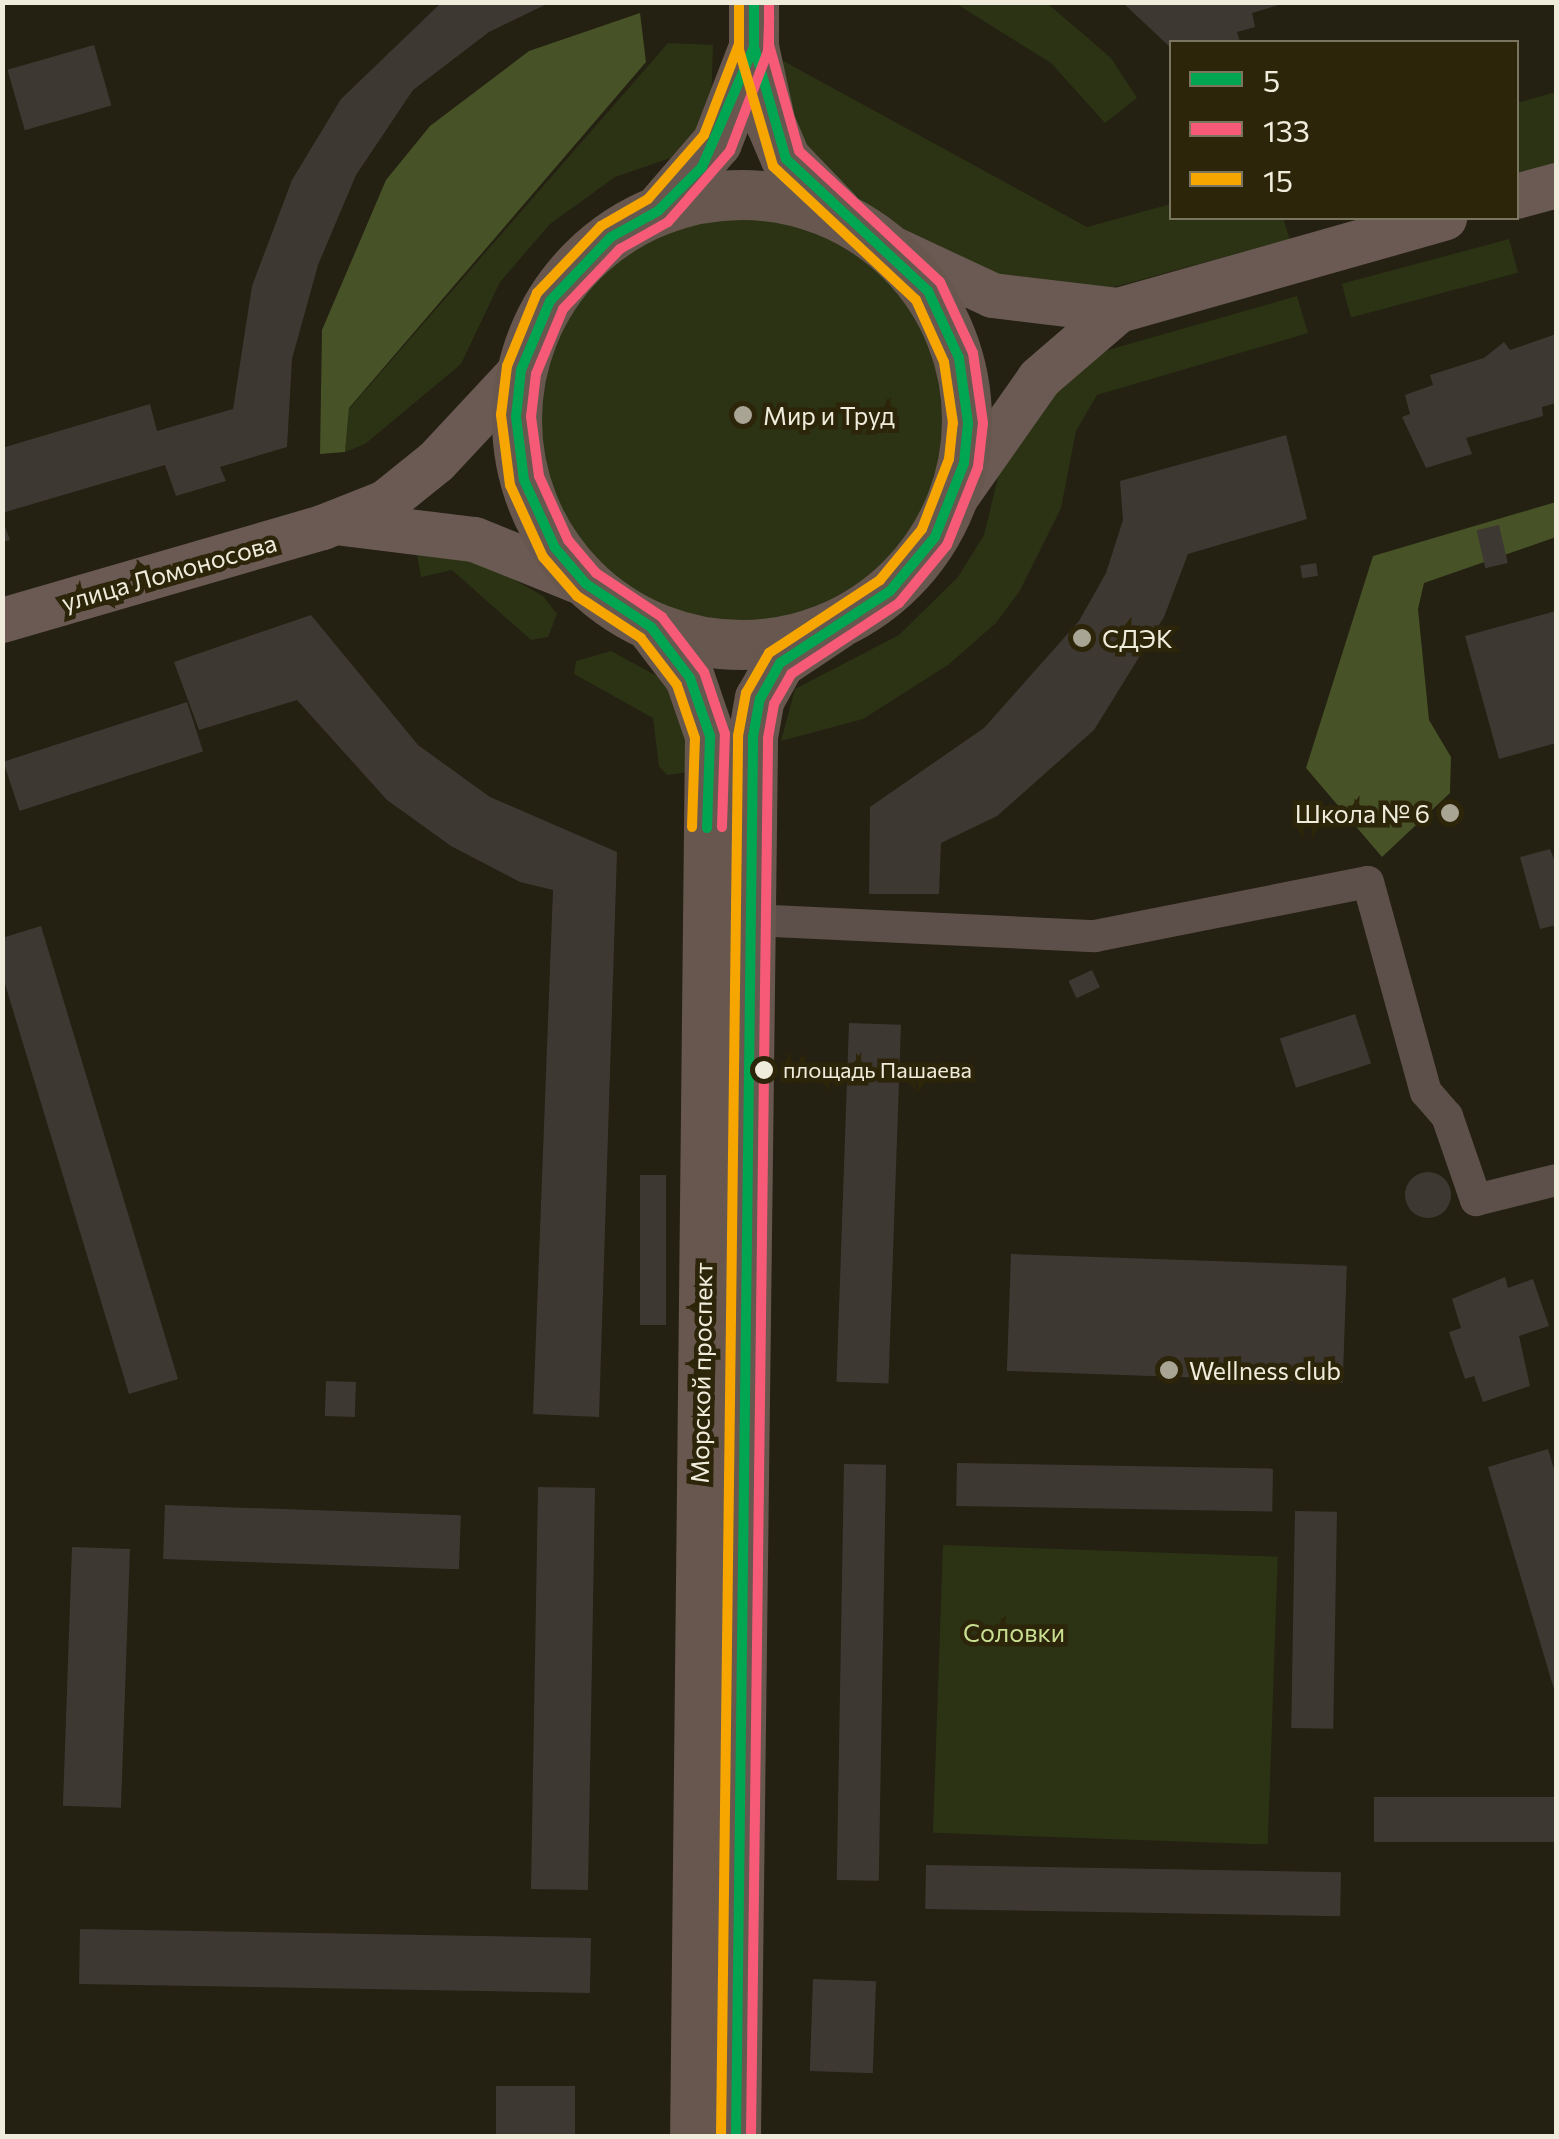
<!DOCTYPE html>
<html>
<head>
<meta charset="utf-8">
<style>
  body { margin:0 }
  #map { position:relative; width:1559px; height:2139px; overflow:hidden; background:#242012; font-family:Commissioner,sans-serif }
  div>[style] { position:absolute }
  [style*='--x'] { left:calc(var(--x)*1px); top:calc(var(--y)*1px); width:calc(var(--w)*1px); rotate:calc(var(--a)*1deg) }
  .green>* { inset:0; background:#2c3314; transform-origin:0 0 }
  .round { border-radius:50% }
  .forest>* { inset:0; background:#475227 }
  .building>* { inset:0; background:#3e3833; transform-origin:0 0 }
  .street>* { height:32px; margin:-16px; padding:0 16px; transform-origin:16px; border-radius:16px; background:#5d504a }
  .secondary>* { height:45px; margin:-22.5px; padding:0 22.5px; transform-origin:22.5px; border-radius:22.5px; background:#6a5a53 }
  .primary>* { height:50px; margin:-25px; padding:0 25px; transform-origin:25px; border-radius:25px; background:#67574e }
  .primary>.ring { margin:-25px; padding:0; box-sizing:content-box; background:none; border:50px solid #67574e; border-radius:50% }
  .bus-1>* { height:10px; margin:-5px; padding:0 5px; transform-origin:5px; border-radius:5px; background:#00a651 }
  .bus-2>* { height:10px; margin:-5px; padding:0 5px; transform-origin:5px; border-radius:5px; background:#f75a77 }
  .bus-3>* { height:10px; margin:-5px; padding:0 5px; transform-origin:5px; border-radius:5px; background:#f7a600 }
  .dots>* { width:28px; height:28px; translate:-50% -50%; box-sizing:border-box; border:5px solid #2c250a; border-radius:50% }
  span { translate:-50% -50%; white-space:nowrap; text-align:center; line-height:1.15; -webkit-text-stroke:9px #2c250a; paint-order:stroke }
  .bus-label { font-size:22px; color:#f0ecdc }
  .left { translate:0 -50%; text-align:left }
  .poi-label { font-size:25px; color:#f0ecdc }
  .right { translate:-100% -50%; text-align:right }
  .street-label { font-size:25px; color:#f0ecdc }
  .park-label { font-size:25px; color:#c8de91 }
  .frame { position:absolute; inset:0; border:5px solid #f0ecdc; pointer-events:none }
  .legend { position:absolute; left:1169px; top:40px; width:350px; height:180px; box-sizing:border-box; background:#2c250a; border:2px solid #7a755e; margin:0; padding:12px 18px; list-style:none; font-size:30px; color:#f0ecdc }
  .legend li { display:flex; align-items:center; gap:20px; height:50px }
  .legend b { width:50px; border:2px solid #7a755e }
</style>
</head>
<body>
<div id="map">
  <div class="green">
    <i style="clip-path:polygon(955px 3px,1047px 3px,1111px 58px,1137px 98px,1105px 123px,1051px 63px)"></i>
    <i style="clip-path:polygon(668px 43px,713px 45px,711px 103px,682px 154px,615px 177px,550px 224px,500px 282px,461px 364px,365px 444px,345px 452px,349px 409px)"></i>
    <i style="clip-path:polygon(765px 51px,1087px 227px,1171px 204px,1172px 218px,1283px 218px,1290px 239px,1103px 290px,1036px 289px,898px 236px,848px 203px,798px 153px)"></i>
    <i style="clip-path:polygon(1556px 92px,1556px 165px,1517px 176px,1517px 103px)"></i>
    <i class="round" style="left:538px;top:214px;width:414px;height:414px"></i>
    <i style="left:1509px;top:239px;width:35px;height:173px;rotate:75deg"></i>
    <i style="clip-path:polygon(1297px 296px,1308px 333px,1097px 395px,1076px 431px,1061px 508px,1019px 592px,996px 623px,948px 665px,863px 719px,781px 741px,795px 689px,899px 635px,958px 577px,984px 535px,1000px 469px,1064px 382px,1101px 352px)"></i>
    <i style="clip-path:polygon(416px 550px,476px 558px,543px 596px,557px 614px,548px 637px,531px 640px,452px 570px,421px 577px)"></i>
    <i style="clip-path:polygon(611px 651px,679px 688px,689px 772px,667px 775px,659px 766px,653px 718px,574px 674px,576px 661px)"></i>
    <i style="left:943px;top:1545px;width:335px;height:288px;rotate:2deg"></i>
  </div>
  <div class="forest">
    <i style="clip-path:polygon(640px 13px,646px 62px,349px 408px,345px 452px,320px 454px,322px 330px,386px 180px,430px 126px,529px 51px)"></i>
    <i style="clip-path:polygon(1556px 502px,1556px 537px,1424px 583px,1418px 609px,1429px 720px,1451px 757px,1450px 793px,1382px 857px,1306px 768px,1373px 556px)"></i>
  </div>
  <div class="building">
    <i style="clip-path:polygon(442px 2px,551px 2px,489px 32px,413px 90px,356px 175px,318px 265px,292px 359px,287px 447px,220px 467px,226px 481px,176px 496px,165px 465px,2px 513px,2px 448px,150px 404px,157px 431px,233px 409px,252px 286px,292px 180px,341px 99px)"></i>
    <i style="clip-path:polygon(1122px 2px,1285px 2px,1285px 3px,1252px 13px,1255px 27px,1237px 32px,1240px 42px,1172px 42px,1172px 49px)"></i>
    <i style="left:94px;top:45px;width:63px;height:90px;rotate:74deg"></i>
    <i style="clip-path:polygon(1556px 334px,1556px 403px,1542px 407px,1543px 416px,1466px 438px,1472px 454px,1426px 468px,1402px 417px,1410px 414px,1405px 395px,1433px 385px,1430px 375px,1484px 358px,1504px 342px,1510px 350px)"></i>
    <i style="clip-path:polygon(1286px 435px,1307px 519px,1188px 554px,1164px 617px,1094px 730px,997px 816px,941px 843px,939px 894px,869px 894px,870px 807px,984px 728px,1079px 621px,1106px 573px,1123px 520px,1120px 481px)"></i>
    <i style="clip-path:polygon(2px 518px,10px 540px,2px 542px)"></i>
    <i style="left:1499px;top:525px;width:39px;height:23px;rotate:77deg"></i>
    <i style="left:1316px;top:563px;width:13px;height:16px;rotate:81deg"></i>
    <i style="clip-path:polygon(1556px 611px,1556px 743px,1499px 759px,1465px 636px)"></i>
    <i style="clip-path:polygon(311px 615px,418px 745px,490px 797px,617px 852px,599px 1417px,533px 1414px,553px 890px,520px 882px,451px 846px,387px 800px,297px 700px,199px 730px,174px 662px)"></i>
    <i style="left:187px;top:702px;width:52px;height:193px;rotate:72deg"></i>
    <i style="clip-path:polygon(1550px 849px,1556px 864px,1556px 925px,1540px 929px,1520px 857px)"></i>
    <i style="clip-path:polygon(41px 926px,178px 1379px,129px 1394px,2px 974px,2px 938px)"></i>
    <i style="left:1092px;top:970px;width:19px;height:26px;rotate:65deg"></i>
    <i style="left:1355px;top:1014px;width:52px;height:79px;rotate:72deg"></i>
    <i style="left:849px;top:1023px;width:52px;height:359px;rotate:2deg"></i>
    <i class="round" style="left:1405px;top:1172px;width:46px;height:46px"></i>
    <i style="left:640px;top:1175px;width:26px;height:150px"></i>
    <i style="left:1011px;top:1254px;width:336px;height:117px;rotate:2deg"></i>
    <i style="clip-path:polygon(1505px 1277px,1508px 1288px,1533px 1279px,1549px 1326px,1519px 1336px,1530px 1386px,1483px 1402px,1474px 1376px,1465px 1379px,1449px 1332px,1461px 1328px,1452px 1299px)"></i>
    <i style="left:326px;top:1381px;width:30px;height:35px;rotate:2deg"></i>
    <i style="clip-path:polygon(1548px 1449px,1556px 1476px,1556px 1696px,1488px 1467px)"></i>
    <i style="left:957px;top:1463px;width:316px;height:43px;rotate:1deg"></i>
    <i style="left:844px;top:1464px;width:42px;height:416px;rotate:1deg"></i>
    <i style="left:538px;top:1487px;width:57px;height:402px;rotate:1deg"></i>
    <i style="left:165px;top:1505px;width:296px;height:54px;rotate:2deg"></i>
    <i style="left:1295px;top:1511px;width:42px;height:217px;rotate:1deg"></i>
    <i style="left:72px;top:1547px;width:58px;height:259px;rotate:2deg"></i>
    <i style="left:1556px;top:1797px;width:45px;height:182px;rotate:90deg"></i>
    <i style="left:926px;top:1865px;width:415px;height:44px;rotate:1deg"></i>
    <i style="left:80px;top:1929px;width:511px;height:55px;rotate:1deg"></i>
    <i style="left:813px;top:1979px;width:63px;height:92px;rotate:2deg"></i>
    <i style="left:496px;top:2086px;width:79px;height:50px"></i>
  </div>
  <div class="street">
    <i style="--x:752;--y:920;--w:343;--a:2.7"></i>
    <i style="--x:1095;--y:936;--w:278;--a:-11.2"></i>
    <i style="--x:1368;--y:882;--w:218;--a:74.6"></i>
    <i style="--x:1426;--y:1092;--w:32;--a:49"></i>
    <i style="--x:1447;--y:1116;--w:89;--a:71"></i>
    <i style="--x:1476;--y:1200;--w:82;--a:-14"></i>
  </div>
  <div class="secondary">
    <i style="--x:1516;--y:196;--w:41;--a:-15.4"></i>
    <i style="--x:885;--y:245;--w:118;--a:25"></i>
    <i style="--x:992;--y:295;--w:127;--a:6.8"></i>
    <i style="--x:1118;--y:310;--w:339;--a:-15.8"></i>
    <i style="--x:952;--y:502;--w:151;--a:-54.9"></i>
    <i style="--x:1039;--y:378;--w:104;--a:-40.7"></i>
    <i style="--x:343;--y:523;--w:132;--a:7"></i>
    <i style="--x:474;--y:539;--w:121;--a:21.9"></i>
    <i style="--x:2;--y:620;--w:333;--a:-16.2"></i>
    <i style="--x:322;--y:527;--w:68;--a:-21.6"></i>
    <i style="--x:385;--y:502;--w:65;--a:-38.8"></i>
    <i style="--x:436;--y:461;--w:125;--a:-47"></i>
  </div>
  <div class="primary">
    <i style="--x:754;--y:2;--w:45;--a:90"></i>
    <i style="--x:754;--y:47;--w:79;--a:77.6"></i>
    <i style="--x:771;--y:124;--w:38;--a:67"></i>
    <i style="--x:786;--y:159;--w:74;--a:46.1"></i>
    <i class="ring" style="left:517px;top:195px;width:400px;height:400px"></i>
    <i style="--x:658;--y:211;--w:90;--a:-49.1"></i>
    <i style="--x:717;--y:143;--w:103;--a:-68.9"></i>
    <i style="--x:651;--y:627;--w:64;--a:52.6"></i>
    <i style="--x:690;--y:678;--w:61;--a:71"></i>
    <i style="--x:710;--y:736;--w:1400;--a:90.61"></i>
    <i style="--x:736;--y:2136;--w:1399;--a:-89.3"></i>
    <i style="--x:753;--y:737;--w:39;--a:-80"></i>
    <i style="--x:760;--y:699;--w:41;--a:-60.9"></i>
    <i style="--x:780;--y:663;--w:69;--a:-33.7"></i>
  </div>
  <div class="bus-1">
    <i style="--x:707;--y:828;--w:92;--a:-88.1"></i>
    <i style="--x:710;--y:736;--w:61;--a:-109"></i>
    <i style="--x:690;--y:678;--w:64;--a:-127.4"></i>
    <i style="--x:651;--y:627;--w:78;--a:-146.5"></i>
    <i style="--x:586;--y:584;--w:48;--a:-130.7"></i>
    <i style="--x:555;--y:548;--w:75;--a:-114.5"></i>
    <i style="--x:524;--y:480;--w:64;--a:-97.2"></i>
    <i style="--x:516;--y:417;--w:47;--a:-83.9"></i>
    <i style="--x:521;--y:370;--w:75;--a:-67.2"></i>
    <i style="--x:550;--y:301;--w:88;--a:-46.4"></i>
    <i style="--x:611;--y:237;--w:54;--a:-29"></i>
    <i style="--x:658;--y:211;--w:62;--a:-45"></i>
    <i style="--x:702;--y:167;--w:131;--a:-66.6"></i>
    <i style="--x:736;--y:2136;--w:1399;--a:-89.3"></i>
    <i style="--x:753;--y:737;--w:39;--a:-80"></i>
    <i style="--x:760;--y:699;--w:41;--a:-60.9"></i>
    <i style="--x:780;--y:663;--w:131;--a:-33.2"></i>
    <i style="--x:890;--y:591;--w:70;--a:-50.2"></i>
    <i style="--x:935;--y:537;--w:79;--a:-68.6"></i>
    <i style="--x:964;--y:463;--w:40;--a:-84.3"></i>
    <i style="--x:968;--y:423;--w:66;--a:-97.9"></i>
    <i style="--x:959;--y:358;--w:74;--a:-114.8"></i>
    <i style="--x:928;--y:291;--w:194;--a:-137.1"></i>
    <i style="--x:786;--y:159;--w:116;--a:-105.9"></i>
    <i style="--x:754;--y:47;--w:45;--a:-90"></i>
  </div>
  <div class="bus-2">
    <i style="--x:722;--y:827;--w:93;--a:-88.2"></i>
    <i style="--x:725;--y:734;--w:65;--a:-108.7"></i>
    <i style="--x:704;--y:672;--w:69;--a:-127.4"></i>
    <i style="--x:662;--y:617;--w:79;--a:-146.3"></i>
    <i style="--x:596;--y:573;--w:43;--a:-130.3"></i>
    <i style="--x:568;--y:540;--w:70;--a:-114.4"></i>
    <i style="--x:539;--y:476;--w:60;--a:-97.7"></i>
    <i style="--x:531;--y:417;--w:43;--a:-83.4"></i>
    <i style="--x:536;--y:374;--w:70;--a:-67.4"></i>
    <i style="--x:563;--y:309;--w:83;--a:-46.5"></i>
    <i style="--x:620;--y:249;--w:55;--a:-29.4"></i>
    <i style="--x:668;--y:222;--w:94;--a:-48.9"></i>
    <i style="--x:730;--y:151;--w:107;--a:-69.2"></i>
    <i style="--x:768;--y:51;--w:35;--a:-88"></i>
    <i style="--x:751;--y:2136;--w:1398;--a:-89.3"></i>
    <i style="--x:768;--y:738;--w:35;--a:-80"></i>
    <i style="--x:774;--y:704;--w:34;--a:-60"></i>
    <i style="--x:791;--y:674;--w:129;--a:-33.3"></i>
    <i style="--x:899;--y:603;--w:75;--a:-50.4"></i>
    <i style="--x:947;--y:545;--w:84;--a:-68.3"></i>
    <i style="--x:978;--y:467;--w:44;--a:-83.5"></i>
    <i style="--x:983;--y:423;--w:71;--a:-98.1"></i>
    <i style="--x:973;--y:353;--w:78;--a:-114.9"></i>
    <i style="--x:940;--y:282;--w:192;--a:-137.1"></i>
    <i style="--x:799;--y:151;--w:110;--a:-105.8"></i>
    <i style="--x:769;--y:45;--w:43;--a:-90"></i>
  </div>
  <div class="bus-3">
    <i style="--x:692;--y:827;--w:89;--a:-88.1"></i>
    <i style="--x:695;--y:738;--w:56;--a:-108.8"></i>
    <i style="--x:677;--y:685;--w:59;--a:-127.5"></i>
    <i style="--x:641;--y:638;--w:77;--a:-146.7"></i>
    <i style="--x:577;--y:596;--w:52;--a:-131.1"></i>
    <i style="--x:543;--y:557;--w:79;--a:-114.6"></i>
    <i style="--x:510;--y:485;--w:71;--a:-97.3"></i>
    <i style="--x:501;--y:415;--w:49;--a:-83"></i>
    <i style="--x:507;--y:366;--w:79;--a:-67.7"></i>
    <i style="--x:537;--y:293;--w:93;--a:-46.3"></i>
    <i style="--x:601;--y:226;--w:54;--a:-29.9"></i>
    <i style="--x:648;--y:199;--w:85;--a:-48.8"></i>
    <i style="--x:704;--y:135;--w:97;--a:-69"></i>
    <i style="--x:739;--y:44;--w:28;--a:-90"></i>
    <i style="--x:721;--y:2136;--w:1400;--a:-89.3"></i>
    <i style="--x:738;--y:736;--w:44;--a:-79.5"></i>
    <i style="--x:746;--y:693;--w:46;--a:-60.1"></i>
    <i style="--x:769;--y:653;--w:133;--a:-33.3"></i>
    <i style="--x:880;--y:580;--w:66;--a:-50.5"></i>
    <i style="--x:922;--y:529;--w:75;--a:-68.9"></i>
    <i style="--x:949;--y:459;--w:36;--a:-84"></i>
    <i style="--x:953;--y:423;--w:62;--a:-98.4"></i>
    <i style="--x:944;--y:362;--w:68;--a:-114.3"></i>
    <i style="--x:916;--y:300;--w:196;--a:-136.9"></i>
    <i style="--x:773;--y:166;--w:121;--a:-106.3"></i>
    <i style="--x:739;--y:50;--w:48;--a:-90"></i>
  </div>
  <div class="dots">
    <i style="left:743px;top:415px;background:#a9a595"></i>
    <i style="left:1082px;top:638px;background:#a9a595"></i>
    <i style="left:1450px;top:813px;background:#a9a595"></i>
    <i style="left:764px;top:1070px;background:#f0ecdc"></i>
    <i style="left:1169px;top:1370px;background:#a9a595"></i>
  </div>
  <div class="bus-label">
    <span class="left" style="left:783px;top:1070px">площадь Пашаева</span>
  </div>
  <div class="poi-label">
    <span class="left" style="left:763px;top:415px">Мир и Труд</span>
    <span class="left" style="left:1102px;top:638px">СДЭК</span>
    <span class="right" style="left:1430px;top:813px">Школа № 6</span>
    <span class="left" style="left:1189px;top:1370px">Wellness club</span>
  </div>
  <div class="street-label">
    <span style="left:169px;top:572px;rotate:-16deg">улица Ломоносова</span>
    <span style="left:701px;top:1373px;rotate:-89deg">Морской проспект</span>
  </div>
  <div class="park-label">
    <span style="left:1014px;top:1632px">Соловки</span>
  </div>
  <div class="frame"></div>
  <ul class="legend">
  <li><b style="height:12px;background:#00a651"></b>5</li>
  <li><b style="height:12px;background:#f75a77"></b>133</li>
  <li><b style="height:12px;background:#f7a600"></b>15</li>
  </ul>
</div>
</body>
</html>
